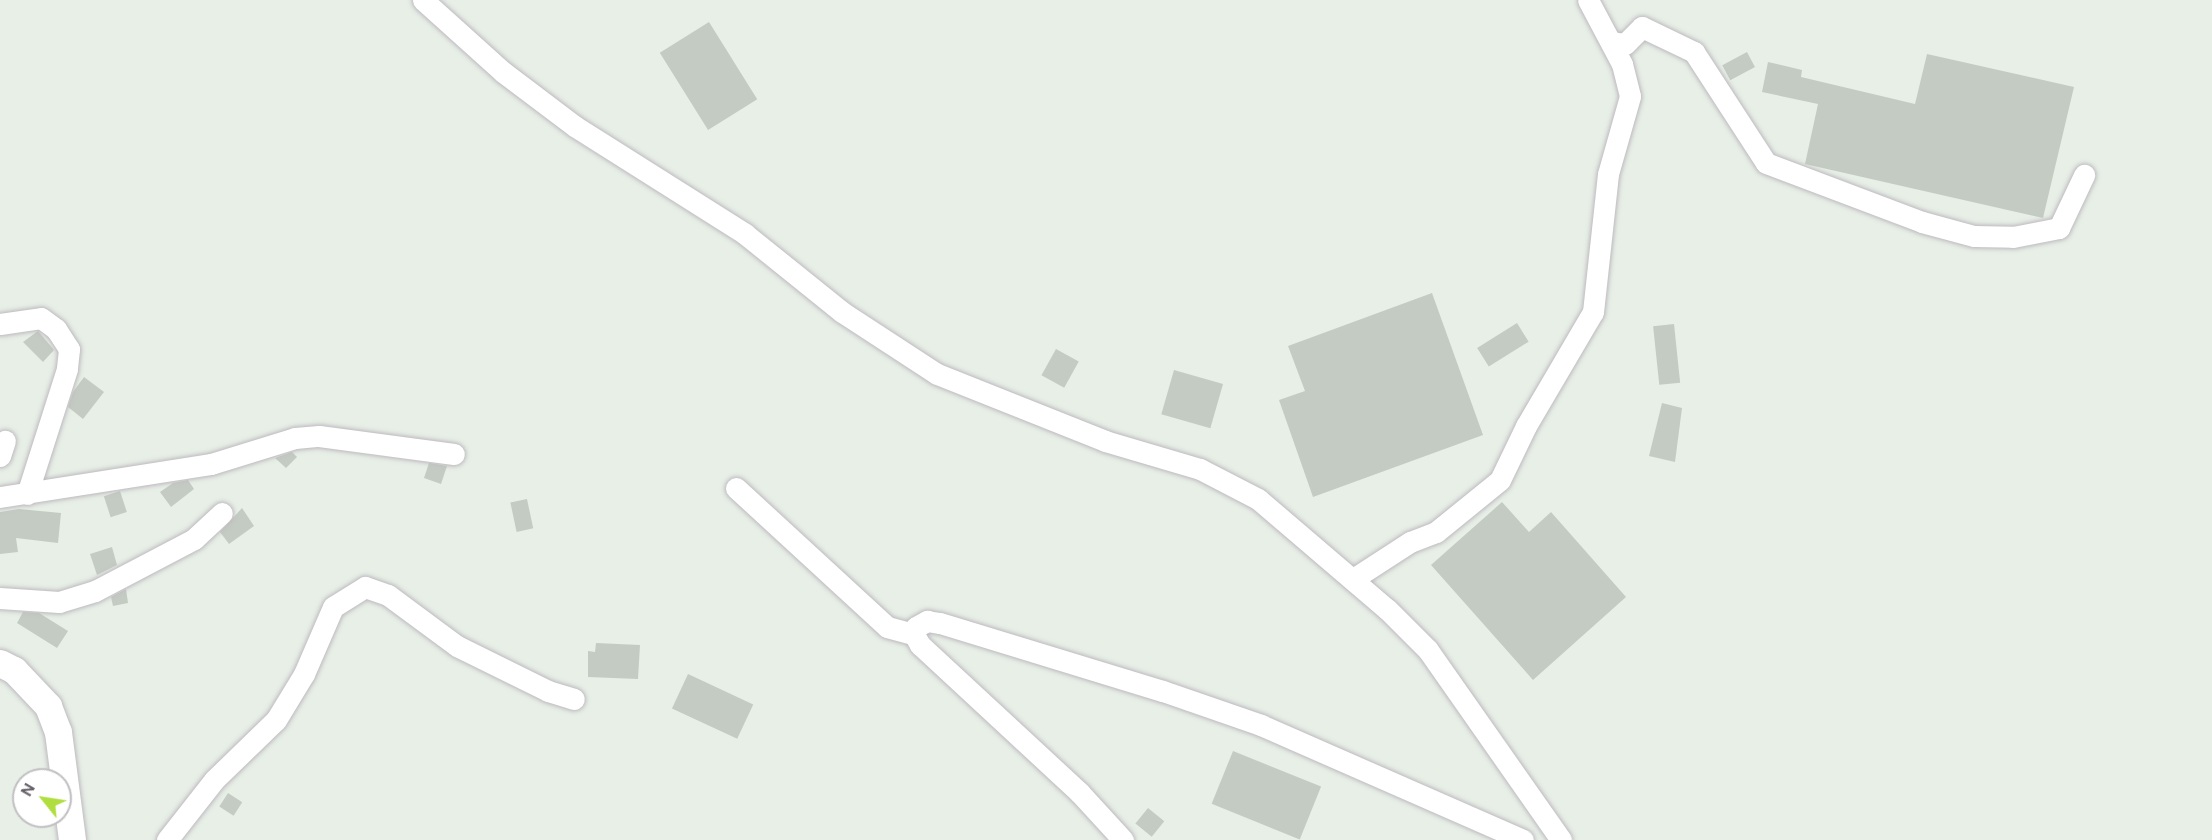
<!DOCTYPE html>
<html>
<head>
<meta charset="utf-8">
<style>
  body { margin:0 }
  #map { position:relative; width:2212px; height:840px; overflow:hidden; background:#e7efe7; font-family:"DM Sans",sans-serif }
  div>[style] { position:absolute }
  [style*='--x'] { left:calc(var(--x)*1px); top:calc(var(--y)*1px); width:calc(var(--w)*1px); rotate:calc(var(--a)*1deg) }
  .building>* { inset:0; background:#c4cbc3; transform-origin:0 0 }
  .roads { filter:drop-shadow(0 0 2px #beb9bf) drop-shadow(0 0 2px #beb9bf) }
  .minor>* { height:21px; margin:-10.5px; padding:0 10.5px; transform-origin:10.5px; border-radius:10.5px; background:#fff }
  .tertiary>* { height:27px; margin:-13.5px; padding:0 13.5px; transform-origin:13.5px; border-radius:13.5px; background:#fff }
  span { translate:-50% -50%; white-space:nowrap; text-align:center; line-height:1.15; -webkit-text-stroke:4.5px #fff; paint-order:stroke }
  .north { position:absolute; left:12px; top:768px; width:60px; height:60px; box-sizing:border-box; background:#fff; border:2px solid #c1bfc2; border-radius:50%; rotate:300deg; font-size:16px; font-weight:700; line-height:24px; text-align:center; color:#645e66 }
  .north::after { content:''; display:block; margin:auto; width:21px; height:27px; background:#afde3e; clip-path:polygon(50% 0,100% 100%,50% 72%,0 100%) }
</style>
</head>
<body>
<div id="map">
  <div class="building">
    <i style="left:709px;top:22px;width:91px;height:58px;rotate:58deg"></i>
    <i style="left:1747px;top:52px;width:17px;height:28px;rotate:62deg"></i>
    <i style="clip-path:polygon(1927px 54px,2074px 87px,2043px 218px,1805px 164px,1818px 104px,1762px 92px,1768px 62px,1802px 70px,1801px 77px,1915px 104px)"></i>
    <i style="clip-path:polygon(1432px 293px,1483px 435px,1313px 497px,1279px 400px,1305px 391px,1288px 346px)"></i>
    <i style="left:1517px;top:323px;width:22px;height:47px;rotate:58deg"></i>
    <i style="left:1674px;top:324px;width:59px;height:21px;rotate:84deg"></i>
    <i style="clip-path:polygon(38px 331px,54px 350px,43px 362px,23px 342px)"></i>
    <i style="left:1056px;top:349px;width:26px;height:30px;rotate:29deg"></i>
    <i style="left:1174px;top:370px;width:51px;height:46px;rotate:16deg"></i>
    <i style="clip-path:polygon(84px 377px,104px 392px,83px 419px,68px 407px,73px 392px)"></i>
    <i style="clip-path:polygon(1662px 403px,1682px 408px,1675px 462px,1649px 456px)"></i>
    <i style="clip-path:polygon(292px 452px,297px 457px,286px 468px,275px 458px)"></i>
    <i style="clip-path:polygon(429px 463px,447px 466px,441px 484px,424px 478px)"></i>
    <i style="clip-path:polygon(188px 480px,194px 489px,171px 507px,160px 492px,173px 483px)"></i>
    <i style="left:120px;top:491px;width:22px;height:17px;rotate:72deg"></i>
    <i style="left:527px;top:499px;width:30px;height:17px;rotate:78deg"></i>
    <i style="clip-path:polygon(1502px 502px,1529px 532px,1551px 512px,1626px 597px,1533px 680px,1431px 565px)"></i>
    <i style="clip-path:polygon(242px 508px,254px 526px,229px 544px,220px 532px)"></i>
    <i style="clip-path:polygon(19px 509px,61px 513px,58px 543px,16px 538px,18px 552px,0 554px,0 512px)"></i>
    <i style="clip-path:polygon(112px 547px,117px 565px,97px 575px,90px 554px)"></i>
    <i style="clip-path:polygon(126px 589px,128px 603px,113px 606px,111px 597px)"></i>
    <i style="clip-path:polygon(23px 612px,39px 613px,68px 631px,57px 648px,17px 623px)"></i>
    <i style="clip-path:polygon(596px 643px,640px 645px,638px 679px,588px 677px,588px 651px,595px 652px)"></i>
    <i style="left:688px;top:674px;width:72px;height:38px;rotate:25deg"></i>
    <i style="left:1233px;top:751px;width:95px;height:57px;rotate:22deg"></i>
    <i style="left:228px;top:793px;width:17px;height:16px;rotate:33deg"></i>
    <i style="left:1148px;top:808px;width:21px;height:20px;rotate:39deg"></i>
  </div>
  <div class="roads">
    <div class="minor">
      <i style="--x:423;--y:0;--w:108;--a:42"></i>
      <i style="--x:503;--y:72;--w:91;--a:37"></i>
      <i style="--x:576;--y:127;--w:200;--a:32.3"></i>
      <i style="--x:745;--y:234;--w:124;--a:38.8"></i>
      <i style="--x:842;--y:312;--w:113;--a:33.1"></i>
      <i style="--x:937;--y:374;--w:181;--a:21.7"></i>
      <i style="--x:1105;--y:441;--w:99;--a:16.4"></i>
      <i style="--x:1200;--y:469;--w:65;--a:27.3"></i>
      <i style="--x:1258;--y:499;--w:170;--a:40.5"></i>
      <i style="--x:1387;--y:609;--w:58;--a:45"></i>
      <i style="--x:1428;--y:650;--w:232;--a:55"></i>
      <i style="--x:1612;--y:42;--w:13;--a:9"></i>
      <i style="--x:1625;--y:44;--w:24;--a:-45"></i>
      <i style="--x:1642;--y:27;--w:58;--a:25.7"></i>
      <i style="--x:1694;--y:52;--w:132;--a:57"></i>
      <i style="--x:1766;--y:163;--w:167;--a:20.7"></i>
      <i style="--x:1922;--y:222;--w:54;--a:15.1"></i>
      <i style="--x:1974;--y:236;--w:39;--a:1"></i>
      <i style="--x:2013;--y:237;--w:47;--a:-11.1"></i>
      <i style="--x:2059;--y:228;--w:59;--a:-64.7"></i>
      <i style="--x:0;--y:324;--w:41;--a:-8.3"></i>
      <i style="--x:41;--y:318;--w:19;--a:36"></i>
      <i style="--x:56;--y:329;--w:24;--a:57"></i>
      <i style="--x:69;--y:349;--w:20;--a:96"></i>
      <i style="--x:67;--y:369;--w:131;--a:107.7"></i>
      <i style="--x:0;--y:456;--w:16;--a:-72"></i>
      <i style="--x:736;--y:488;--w:205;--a:42.6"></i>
      <i style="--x:887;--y:627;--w:28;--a:15"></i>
      <i style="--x:0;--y:497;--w:214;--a:-8.9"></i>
      <i style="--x:211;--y:464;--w:88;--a:-17.2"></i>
      <i style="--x:295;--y:438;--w:24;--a:-5"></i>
      <i style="--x:319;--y:436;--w:136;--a:7.6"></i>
      <i style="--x:1353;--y:579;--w:68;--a:-33"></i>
      <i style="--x:1410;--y:542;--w:28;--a:-21"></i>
      <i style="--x:1436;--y:532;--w:82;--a:-39.1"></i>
      <i style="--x:1500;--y:480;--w:60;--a:-64.3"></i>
      <i style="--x:1526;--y:426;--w:132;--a:-59.6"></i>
      <i style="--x:1593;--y:312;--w:139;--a:-83.8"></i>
      <i style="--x:1608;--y:174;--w:81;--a:-74.2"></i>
      <i style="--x:1630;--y:96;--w:33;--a:-104"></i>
      <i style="--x:1622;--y:64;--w:72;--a:-118"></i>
      <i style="--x:0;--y:598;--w:59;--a:3.9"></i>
      <i style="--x:59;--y:602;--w:38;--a:-17"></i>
      <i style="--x:95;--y:591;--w:112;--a:-27.7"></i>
      <i style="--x:194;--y:539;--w:38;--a:-43"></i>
      <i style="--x:167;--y:840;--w:76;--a:-51.9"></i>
      <i style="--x:214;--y:780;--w:86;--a:-44.1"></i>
      <i style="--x:276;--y:720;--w:54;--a:-58.7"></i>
      <i style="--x:304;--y:674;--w:73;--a:-66.6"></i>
      <i style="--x:333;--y:607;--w:38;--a:-32"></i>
      <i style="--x:365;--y:587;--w:24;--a:19"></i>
      <i style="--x:388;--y:595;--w:86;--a:36.5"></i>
      <i style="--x:457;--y:646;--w:102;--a:26.3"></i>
      <i style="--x:548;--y:691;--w:27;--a:17"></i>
      <i style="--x:1123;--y:840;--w:64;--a:-132.5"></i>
      <i style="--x:1080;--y:793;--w:218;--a:-137.2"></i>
      <i style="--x:920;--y:645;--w:13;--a:-119"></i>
      <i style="--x:914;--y:634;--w:7;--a:-74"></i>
      <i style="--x:916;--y:627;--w:13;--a:-29"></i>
      <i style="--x:927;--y:621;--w:13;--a:9"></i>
      <i style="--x:940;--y:623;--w:233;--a:17"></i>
      <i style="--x:1163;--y:691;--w:104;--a:19.1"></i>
      <i style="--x:1261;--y:725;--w:286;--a:23.7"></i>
    </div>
    <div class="tertiary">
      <i style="--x:0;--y:663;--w:16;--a:27"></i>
      <i style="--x:14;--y:670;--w:50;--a:46.6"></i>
      <i style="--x:48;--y:706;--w:28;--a:69"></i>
      <i style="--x:58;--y:732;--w:109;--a:82.6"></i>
    </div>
  </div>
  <div class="north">N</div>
</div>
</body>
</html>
